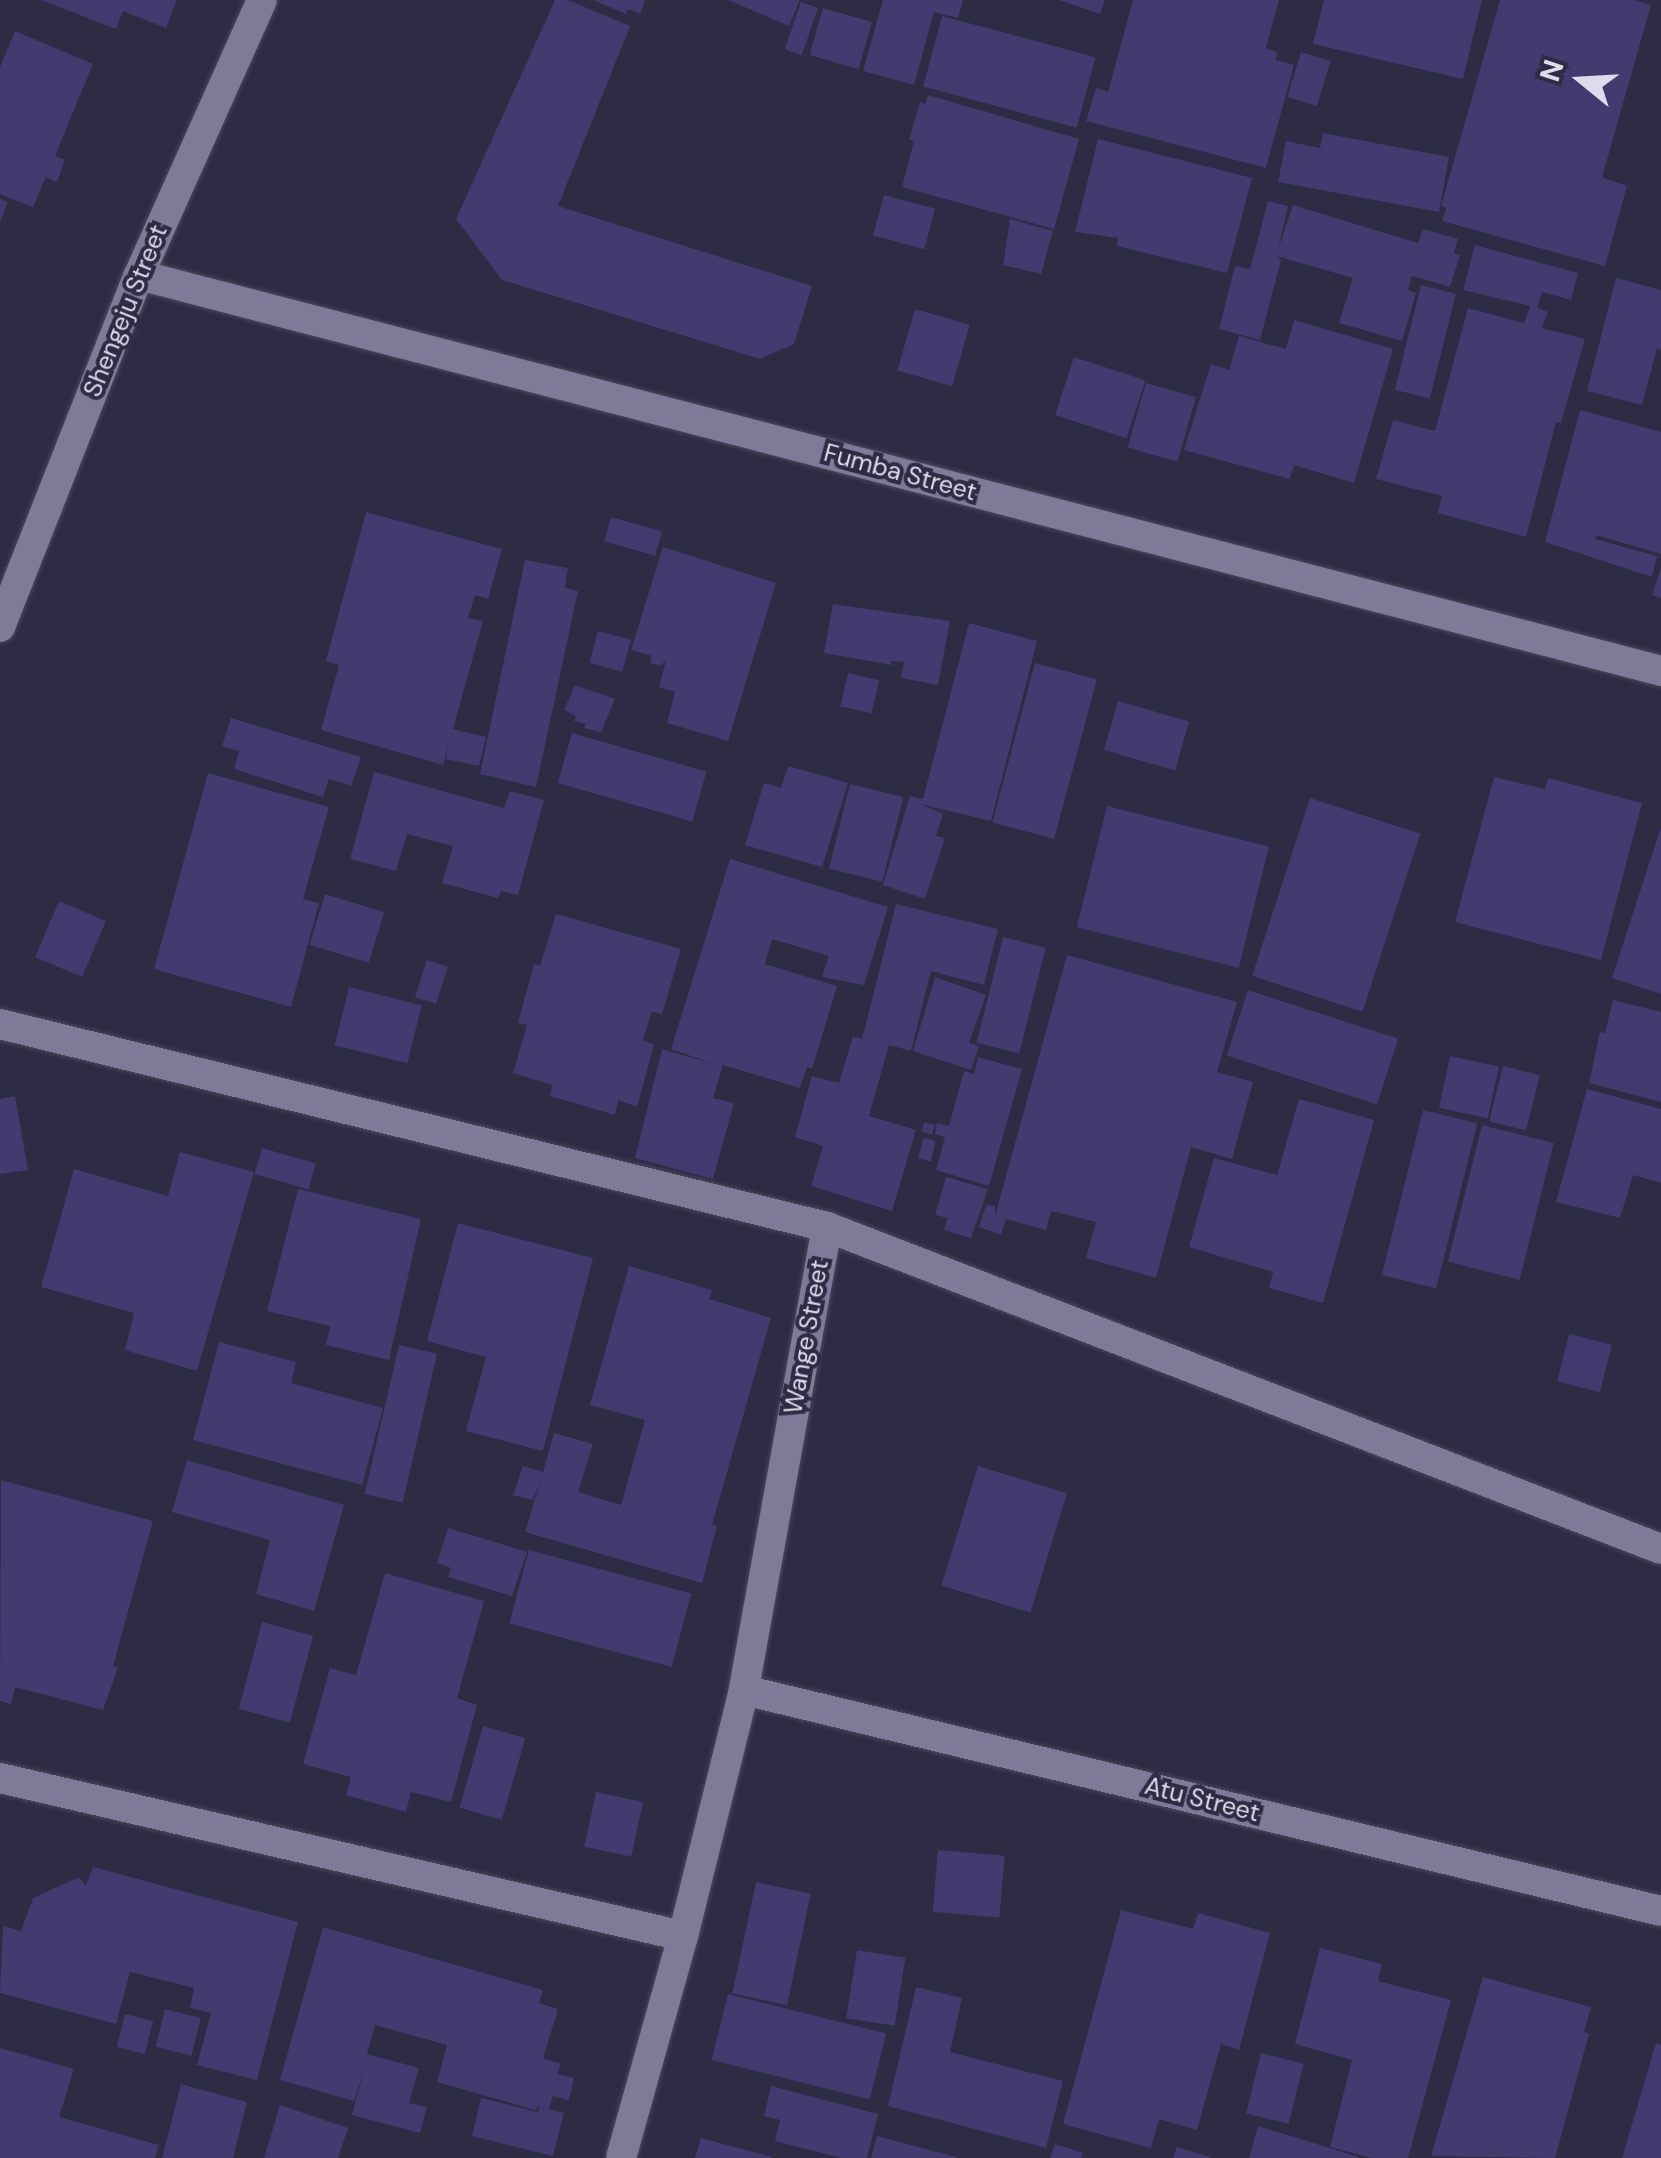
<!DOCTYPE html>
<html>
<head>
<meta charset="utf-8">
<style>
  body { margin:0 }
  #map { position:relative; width:1661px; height:2158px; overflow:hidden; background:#2e2b44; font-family:"DM Sans",sans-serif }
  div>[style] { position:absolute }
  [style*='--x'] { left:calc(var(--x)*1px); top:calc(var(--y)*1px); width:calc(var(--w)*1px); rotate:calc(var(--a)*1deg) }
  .building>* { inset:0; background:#433a6f; transform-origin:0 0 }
  .roads { filter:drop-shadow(0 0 2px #4a475c) drop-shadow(0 0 2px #4a475c) }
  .minor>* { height:30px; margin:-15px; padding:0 15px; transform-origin:15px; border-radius:15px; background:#7e7b99 }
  span { translate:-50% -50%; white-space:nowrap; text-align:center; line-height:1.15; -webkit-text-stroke:8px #2e2b44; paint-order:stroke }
  .street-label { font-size:25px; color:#dddcec }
  .north { position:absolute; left:1531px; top:30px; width:100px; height:100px; -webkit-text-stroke:8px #2e2b44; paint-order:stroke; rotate:288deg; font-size:28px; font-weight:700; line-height:40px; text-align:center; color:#dddcec }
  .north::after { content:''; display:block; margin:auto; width:35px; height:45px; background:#dddcec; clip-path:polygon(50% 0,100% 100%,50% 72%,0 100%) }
</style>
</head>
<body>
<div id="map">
  <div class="building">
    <i style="clip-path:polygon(41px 0,177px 0,166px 28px,123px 11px,116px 29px)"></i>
    <i style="clip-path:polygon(555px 0,568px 0,630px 26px,558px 206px,812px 286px,794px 344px,760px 359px,502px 280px,456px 219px)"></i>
    <i style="clip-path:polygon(593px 0,645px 0,640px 14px,628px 9px,626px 14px)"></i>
    <i style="clip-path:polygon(728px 0,800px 0,789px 26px)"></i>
    <i style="clip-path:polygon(883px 0,963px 0,958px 18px,934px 12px,914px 85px,863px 71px)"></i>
    <i style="clip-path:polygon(1059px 0,1105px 0,1100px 14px)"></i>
    <i style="clip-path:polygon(1133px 0,1279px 0,1266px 48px,1277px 52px,1276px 60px,1294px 65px,1266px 168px,1086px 121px,1096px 88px,1108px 92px)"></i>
    <i style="clip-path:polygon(1324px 0,1482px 0,1463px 79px,1313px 44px)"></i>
    <i style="clip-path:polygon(1500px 0,1634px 0,1651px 5px,1602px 177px,1627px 186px,1605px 266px,1442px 221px,1446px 208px,1441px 206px)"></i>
    <i style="left:801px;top:2px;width:18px;height:50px;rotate:19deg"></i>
    <i style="left:823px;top:8px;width:51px;height:49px;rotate:16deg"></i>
    <i style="left:942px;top:16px;width:159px;height:73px;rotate:15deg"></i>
    <i style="clip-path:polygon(15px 31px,93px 64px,55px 156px,65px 160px,57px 182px,46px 177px,33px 207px,0 194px,0 67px)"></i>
    <i style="left:1301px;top:52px;width:31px;height:47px;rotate:17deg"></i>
    <i style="clip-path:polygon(928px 95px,1079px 139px,1054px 229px,902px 187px,914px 141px,909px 140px,920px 102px,925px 104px)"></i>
    <i style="clip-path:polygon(1323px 133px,1449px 157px,1439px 212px,1278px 182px,1286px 141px,1320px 148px)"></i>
    <i style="clip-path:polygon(1098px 139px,1252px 178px,1227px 273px,1117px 246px,1118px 238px,1075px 232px)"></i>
    <i style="left:884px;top:195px;width:53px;height:42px;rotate:15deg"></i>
    <i style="clip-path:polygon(0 199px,8px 202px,0 222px)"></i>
    <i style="clip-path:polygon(1268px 201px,1288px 206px,1278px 249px,1293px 205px,1418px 243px,1423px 229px,1458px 239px,1454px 253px,1460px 255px,1450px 287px,1412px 276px,1408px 290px,1416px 293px,1402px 341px,1339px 323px,1353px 278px,1276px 256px,1281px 260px,1260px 340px,1219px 329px,1235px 266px,1250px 269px)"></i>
    <i style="clip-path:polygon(1010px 219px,1053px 231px,1041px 274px,1003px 265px)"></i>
    <i style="clip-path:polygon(1475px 245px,1578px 273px,1571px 300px,1542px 292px,1537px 308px,1548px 312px,1542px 328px,1585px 339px,1561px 423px,1556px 422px,1526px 537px,1438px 513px,1442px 496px,1376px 479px,1393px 420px,1435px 431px,1468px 308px,1524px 323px,1530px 306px,1463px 290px)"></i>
    <i style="clip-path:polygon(1616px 278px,1661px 290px,1661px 350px,1657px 348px,1642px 405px,1587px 391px)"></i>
    <i style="left:1421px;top:285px;width:36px;height:108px;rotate:14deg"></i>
    <i style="left:915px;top:309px;width:57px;height:64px;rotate:16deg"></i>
    <i style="clip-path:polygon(1294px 320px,1393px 349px,1354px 483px,1294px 465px,1290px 479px,1184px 450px,1211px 364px,1229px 370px,1239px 336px,1286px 349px)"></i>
    <i style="left:1074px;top:357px;width:75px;height:61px;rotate:18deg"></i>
    <i style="left:1146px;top:383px;width:52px;height:67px;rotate:16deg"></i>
    <i style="clip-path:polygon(1580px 410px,1661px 432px,1661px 554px,1596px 535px,1595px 539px,1657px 556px,1652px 577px,1545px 542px)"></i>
    <i style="clip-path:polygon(366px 512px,502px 549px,488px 599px,475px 595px,468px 618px,483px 621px,453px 729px,486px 737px,479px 766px,446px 759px,448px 745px,443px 765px,321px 730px,339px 665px,326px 661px)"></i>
    <i style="left:611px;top:517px;width:53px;height:25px;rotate:16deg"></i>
    <i style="clip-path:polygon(663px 547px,776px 583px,728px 741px,667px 723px,675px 692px,659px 687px,666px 660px,660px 666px,650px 663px,652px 656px,631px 650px)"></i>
    <i style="clip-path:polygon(525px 560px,568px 568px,565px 588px,578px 591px,536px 787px,480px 774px)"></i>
    <i style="clip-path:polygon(1661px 567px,1661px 598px,1652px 595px)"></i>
    <i style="clip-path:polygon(833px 604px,950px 621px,938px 685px,901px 678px,904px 662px,891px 661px,892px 665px,824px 653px)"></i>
    <i style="clip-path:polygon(969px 623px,1037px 641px,991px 821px,920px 804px,943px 814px,936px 836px,945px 838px,925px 899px,883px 885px,910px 796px,923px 799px)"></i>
    <i style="left:598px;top:631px;width:34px;height:33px;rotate:15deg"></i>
    <i style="left:1035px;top:663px;width:64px;height:165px;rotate:15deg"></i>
    <i style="left:848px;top:673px;width:32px;height:34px;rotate:13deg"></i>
    <i style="clip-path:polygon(575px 685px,615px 699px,601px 732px,584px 728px,586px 724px,574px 721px,576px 716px,564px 710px)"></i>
    <i style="left:1118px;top:701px;width:74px;height:51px;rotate:16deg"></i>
    <i style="clip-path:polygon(231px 718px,361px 757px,351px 786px,329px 779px,323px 797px,234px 769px,239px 751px,222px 746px)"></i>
    <i style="left:572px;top:733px;width:140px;height:52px;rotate:16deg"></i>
    <i style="clip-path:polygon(788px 766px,848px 783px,822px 867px,745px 845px,764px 783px,781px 788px)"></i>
    <i style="clip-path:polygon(374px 772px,504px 808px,510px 791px,544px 800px,518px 895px,501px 891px,498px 898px,442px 883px,453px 846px,407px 834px,396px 871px,350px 859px)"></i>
    <i style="clip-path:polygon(208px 773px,329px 807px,303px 899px,319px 903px,291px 1007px,154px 969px)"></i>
    <i style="clip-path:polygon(1494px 777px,1545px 789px,1548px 778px,1642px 803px,1601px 960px,1455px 922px)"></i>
    <i style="left:850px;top:784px;width:55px;height:87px;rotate:14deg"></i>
    <i style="left:1310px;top:798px;width:116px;height:187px;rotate:18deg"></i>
    <i style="left:1107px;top:806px;width:167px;height:125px;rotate:14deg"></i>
    <i style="clip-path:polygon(1660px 830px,1661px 830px,1661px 994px,1612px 978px)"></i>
    <i style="clip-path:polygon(730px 859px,888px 907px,864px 985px,822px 977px,829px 956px,772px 939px,765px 964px,837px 986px,812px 1069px,807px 1067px,800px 1088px,723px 1065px,713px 1098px,734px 1103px,713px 1179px,635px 1158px,662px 1049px,714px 1064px,671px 1049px)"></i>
    <i style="left:325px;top:894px;width:62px;height:53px;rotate:17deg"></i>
    <i style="left:59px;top:901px;width:51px;height:61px;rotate:23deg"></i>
    <i style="clip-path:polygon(896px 904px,998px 929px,984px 985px,931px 971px,911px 1051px,889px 1045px,869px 1116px,916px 1130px,892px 1211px,811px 1186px,823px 1146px,795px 1137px,812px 1076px,839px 1083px,853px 1036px,862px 1039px)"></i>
    <i style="clip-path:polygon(556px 914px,681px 949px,662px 1015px,652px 1011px,643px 1040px,654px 1045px,637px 1107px,618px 1100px,615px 1115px,550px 1096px,552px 1085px,513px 1073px,527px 1025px,518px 1023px,534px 964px,540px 966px)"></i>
    <i style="left:1003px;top:937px;width:44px;height:109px;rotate:14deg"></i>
    <i style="clip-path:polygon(1067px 955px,1237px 1002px,1217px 1072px,1253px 1082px,1232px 1159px,1191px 1147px,1156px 1278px,1086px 1258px,1096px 1222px,1051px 1211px,1046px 1230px,1006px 1219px,1001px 1235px,979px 1227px,986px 1205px,995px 1206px,995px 1216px)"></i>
    <i style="left:427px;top:960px;width:22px;height:39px;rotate:18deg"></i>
    <i style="clip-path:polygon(935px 977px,986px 995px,969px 1043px,979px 1046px,971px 1070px,913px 1051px)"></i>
    <i style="left:349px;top:987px;width:75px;height:60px;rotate:14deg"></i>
    <i style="left:1248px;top:990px;width:158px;height:69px;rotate:18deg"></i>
    <i style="clip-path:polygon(1613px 1000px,1661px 1012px,1661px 1102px,1589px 1083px,1600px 1032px,1605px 1033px)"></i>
    <i style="left:1450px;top:1056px;width:50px;height:53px;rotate:12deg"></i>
    <i style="clip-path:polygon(978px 1057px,1022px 1069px,989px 1186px,936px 1170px,945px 1137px,935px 1134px,937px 1123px,949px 1126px,964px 1071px,974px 1074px)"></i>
    <i style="left:1503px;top:1066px;width:38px;height:57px;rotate:14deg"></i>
    <i style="clip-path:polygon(1587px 1089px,1661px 1109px,1661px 1183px,1633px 1175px,1620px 1218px,1556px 1202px)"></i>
    <i style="clip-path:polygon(15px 1096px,28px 1170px,0 1174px,0 1099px)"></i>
    <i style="clip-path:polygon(1299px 1099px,1374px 1120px,1323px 1303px,1269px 1288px,1273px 1272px,1189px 1247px,1214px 1158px,1277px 1175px)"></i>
    <i style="left:1423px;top:1110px;width:56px;height:170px;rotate:14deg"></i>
    <i style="left:924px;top:1122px;width:11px;height:10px;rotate:15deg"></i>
    <i style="left:1482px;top:1125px;width:74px;height:141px;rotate:14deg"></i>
    <i style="left:923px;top:1138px;width:13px;height:21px;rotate:13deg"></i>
    <i style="left:262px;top:1148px;width:56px;height:27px;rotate:16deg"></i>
    <i style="clip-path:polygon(180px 1152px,254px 1172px,197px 1371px,125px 1350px,134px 1313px,41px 1287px,74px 1169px,168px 1196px)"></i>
    <i style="clip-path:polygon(946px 1177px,988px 1189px,971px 1238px,944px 1230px,948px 1218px,935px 1215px)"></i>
    <i style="clip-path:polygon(298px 1189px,421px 1219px,389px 1360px,326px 1345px,330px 1326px,267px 1311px)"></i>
    <i style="clip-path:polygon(458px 1223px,593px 1258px,543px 1451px,466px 1431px,486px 1357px,427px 1341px)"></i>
    <i style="clip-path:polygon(629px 1266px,712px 1290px,709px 1299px,771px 1318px,712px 1525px,717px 1526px,702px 1583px,525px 1532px,541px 1479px,533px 1500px,513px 1495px,523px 1466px,543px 1472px,554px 1433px,593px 1444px,578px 1492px,621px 1505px,645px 1420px,590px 1405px)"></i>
    <i style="left:1569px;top:1334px;width:44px;height:49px;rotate:14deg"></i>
    <i style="clip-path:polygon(219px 1342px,296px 1362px,291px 1383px,383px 1408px,362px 1485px,193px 1440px)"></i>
    <i style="left:399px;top:1345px;width:39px;height:153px;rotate:13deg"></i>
    <i style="clip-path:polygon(187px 1460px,344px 1505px,314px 1611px,256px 1594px,270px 1540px,172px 1512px)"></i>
    <i style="left:978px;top:1466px;width:93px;height:125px;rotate:17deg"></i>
    <i style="clip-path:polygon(1px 1480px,153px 1521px,113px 1666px,118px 1668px,103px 1710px,15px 1687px,11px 1704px,0 1701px)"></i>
    <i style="clip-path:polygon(448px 1528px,527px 1552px,512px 1596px,448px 1577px,451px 1568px,437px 1563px)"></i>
    <i style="left:529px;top:1550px;width:168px;height:76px;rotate:15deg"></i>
    <i style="clip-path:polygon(385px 1573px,484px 1601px,457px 1698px,477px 1705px,451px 1802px,411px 1792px,406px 1812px,346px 1795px,351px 1777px,303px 1764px,330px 1668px,356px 1675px)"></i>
    <i style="left:262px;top:1622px;width:53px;height:90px;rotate:15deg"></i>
    <i style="left:483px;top:1726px;width:44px;height:85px;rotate:16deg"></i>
    <i style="left:596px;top:1792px;width:48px;height:56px;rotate:12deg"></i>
    <i style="left:938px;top:1850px;width:67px;height:62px;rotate:5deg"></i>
    <i style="clip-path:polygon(93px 1867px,298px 1922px,257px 2080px,197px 2065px,211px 2013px,190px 2008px,194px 1988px,130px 1972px,116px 2024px,0 1993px,3px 1926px,21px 1931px,33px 1898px,79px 1877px,86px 1886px)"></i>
    <i style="left:756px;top:1882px;width:56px;height:114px;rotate:12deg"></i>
    <i style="clip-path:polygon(1121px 1910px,1193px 1929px,1198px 1913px,1270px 1933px,1239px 2050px,1221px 2044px,1197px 2130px,1159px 2119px,1151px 2148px,1063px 2124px)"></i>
    <i style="clip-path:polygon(323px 1927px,543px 1990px,539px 2003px,558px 2009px,543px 2058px,561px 2064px,557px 2074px,574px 2078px,569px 2100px,553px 2096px,549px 2109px,564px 2113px,553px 2156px,472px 2136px,481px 2098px,538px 2112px,540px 2105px,535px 2110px,437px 2082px,447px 2045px,375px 2025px,367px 2054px,419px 2068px,409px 2103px,427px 2107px,420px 2133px,352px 2115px,364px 2070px,354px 2101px,280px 2080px)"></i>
    <i style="clip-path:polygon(1320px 1948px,1382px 1964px,1378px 1981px,1451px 2000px,1408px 2158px,1372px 2158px,1330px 2147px,1352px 2060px,1295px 2044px)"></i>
    <i style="left:857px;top:1950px;width:49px;height:69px;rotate:9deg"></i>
    <i style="clip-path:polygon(1483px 1977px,1591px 2007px,1584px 2032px,1589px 2034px,1555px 2158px,1431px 2156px)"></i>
    <i style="clip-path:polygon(916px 1987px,962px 1998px,950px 2052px,1063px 2081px,1046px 2148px,888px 2106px)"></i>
    <i style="left:728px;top:1994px;width:163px;height:68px;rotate:14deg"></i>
    <i style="left:165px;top:2009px;width:37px;height:39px;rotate:14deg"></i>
    <i style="left:125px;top:2014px;width:29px;height:34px;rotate:14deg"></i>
    <i style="clip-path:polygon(1656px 2043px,1661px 2045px,1661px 2158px,1622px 2158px)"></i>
    <i style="clip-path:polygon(0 2048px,74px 2069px,59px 2117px,159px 2145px,155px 2158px,0 2158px)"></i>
    <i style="left:1261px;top:2053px;width:44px;height:62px;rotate:14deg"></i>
    <i style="clip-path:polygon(181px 2084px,247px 2102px,233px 2158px,162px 2158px)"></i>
    <i style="clip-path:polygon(771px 2086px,878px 2114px,867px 2158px,841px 2158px,775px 2141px,780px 2120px,764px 2116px)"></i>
    <i style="clip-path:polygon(280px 2105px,348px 2128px,338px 2158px,264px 2158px)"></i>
    <i style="clip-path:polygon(1258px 2126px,1359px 2157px,1359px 2158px,1249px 2158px)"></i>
    <i style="clip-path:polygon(877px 2136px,956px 2157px,956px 2158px,871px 2158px)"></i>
    <i style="clip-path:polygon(701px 2138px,772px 2157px,772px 2158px,695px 2158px)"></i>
    <i style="clip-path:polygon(1055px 2144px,1083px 2153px,1081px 2158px,1050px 2158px)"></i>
    <i style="clip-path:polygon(1177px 2147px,1210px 2157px,1210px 2158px,1173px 2158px)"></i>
  </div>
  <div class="roads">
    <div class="minor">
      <i style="--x:139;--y:275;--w:1573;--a:14.58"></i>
      <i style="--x:0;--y:627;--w:378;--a:-68.5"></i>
      <i style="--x:139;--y:275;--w:301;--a:-65.9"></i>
      <i style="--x:0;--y:1024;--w:852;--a:13.79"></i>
      <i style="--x:827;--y:1227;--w:470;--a:100.2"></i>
      <i style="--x:744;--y:1690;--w:253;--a:103.9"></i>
      <i style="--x:683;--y:1936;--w:230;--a:105.6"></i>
      <i style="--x:827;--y:1227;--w:894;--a:21.11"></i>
      <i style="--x:744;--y:1690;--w:943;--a:13.55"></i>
      <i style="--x:0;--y:1778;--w:701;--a:13.03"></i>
    </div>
  </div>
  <div class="street-label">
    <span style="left:126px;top:311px;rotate:-68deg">Shengeju Street</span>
    <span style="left:900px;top:473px;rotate:15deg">Fumba Street</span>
    <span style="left:807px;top:1337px;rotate:-80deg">Wange Street</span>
    <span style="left:1202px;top:1800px;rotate:14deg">Atu Street</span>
  </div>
  <div class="north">N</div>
</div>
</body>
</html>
